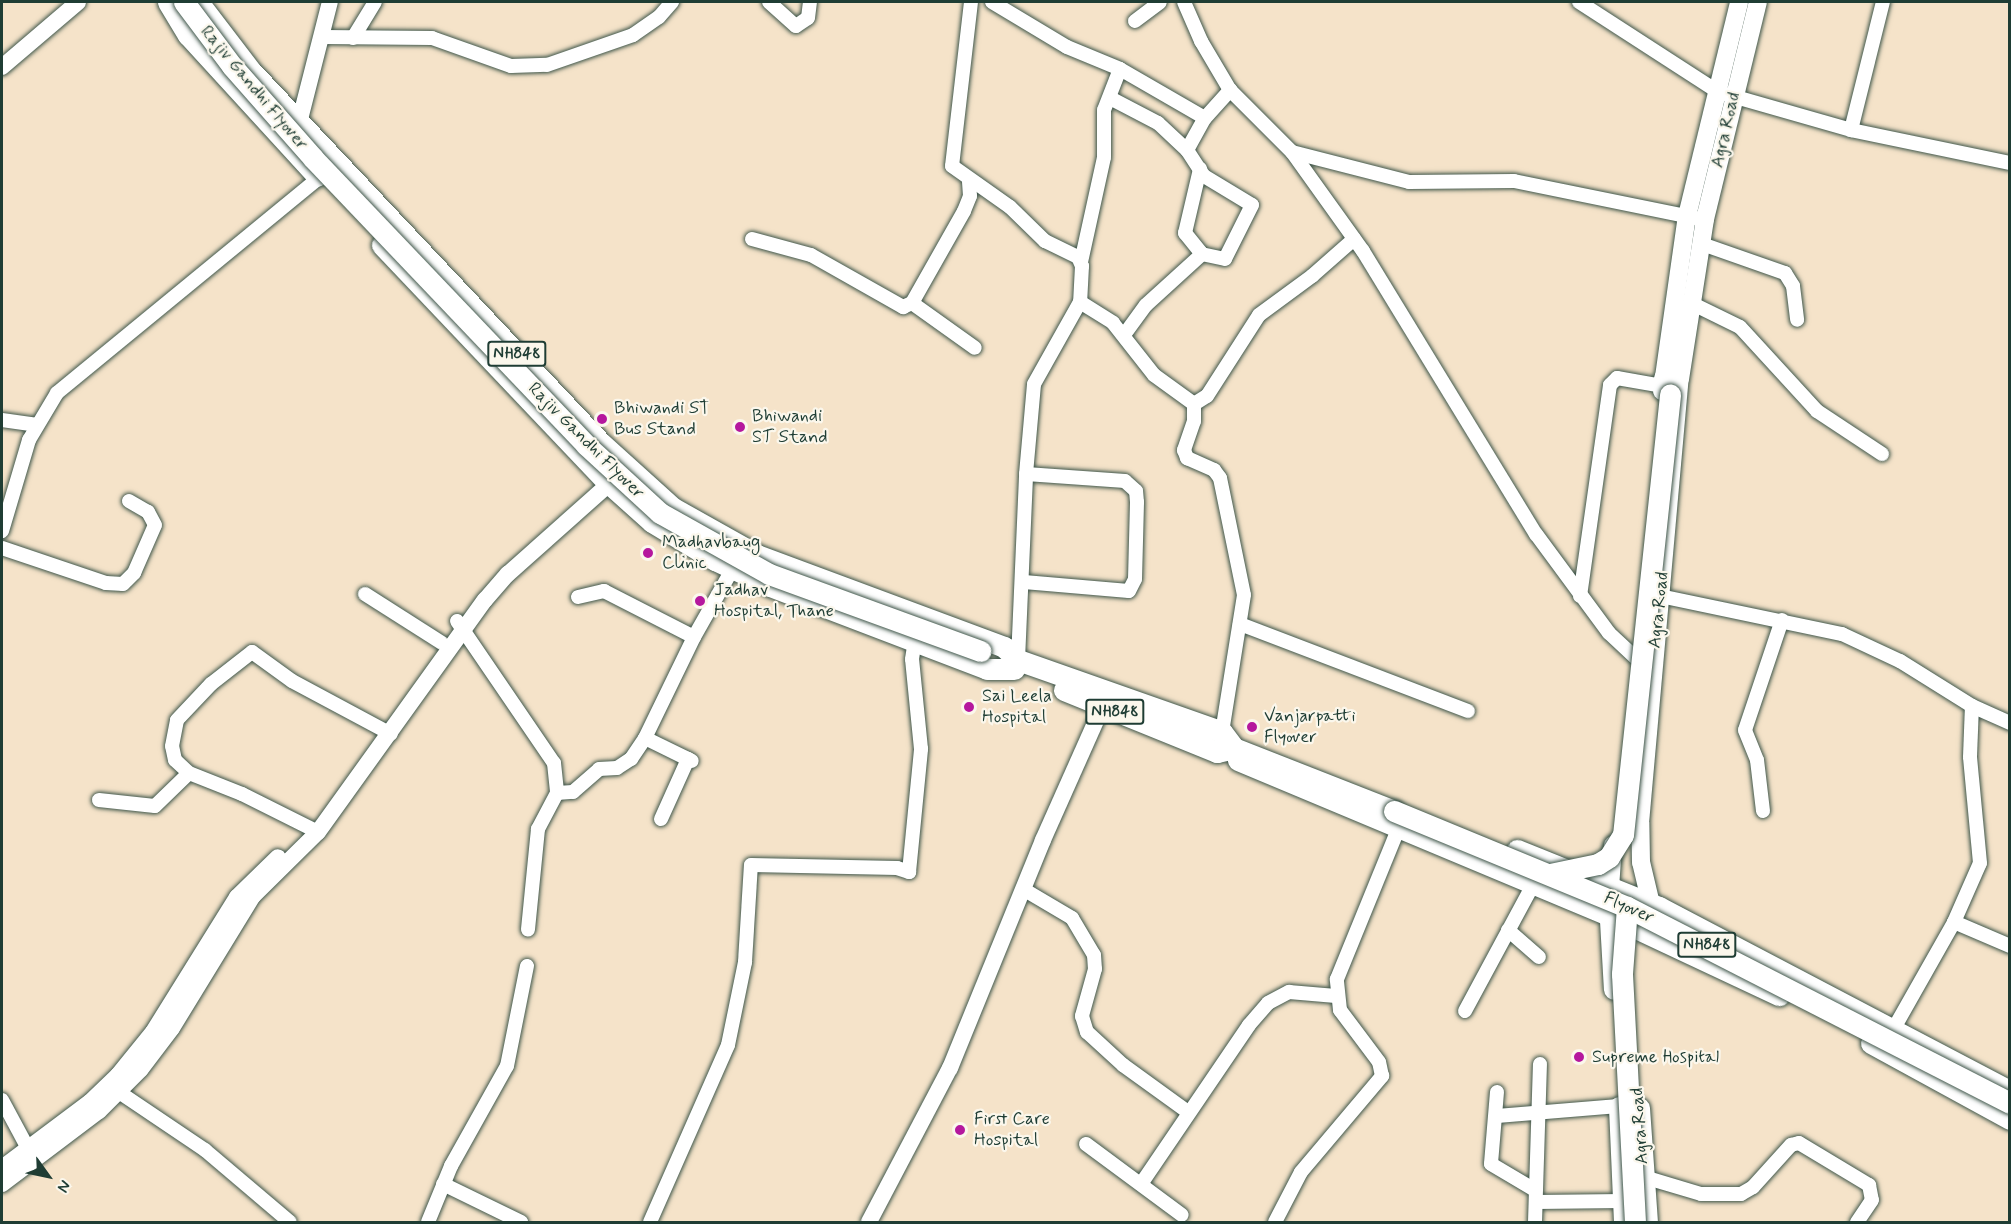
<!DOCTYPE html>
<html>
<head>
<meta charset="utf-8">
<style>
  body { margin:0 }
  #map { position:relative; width:2011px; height:1224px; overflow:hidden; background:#f5e3c9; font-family:Mynerve,sans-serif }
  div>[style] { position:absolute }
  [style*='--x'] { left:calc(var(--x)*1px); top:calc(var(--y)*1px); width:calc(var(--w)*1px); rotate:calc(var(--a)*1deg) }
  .roads { filter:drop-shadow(0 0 2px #3f564a) drop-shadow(0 0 2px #3f564a) }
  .minor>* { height:14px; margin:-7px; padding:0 7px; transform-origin:7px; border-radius:7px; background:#fff }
  .tertiary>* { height:16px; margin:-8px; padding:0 8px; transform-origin:8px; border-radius:8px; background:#fff }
  .secondary>* { height:18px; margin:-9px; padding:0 9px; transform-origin:9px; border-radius:9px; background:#fff }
  .primary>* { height:21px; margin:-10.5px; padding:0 10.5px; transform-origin:10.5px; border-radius:10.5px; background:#fff }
  .trunk>* { height:21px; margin:-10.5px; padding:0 10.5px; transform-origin:10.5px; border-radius:10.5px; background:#fff }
  .bridges { filter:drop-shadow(0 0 2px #3f564a) drop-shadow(0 0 2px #3f564a) }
  .trunk-bridge>* { height:21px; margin:-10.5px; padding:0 10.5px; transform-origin:10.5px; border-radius:10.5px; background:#fff }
  .dots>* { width:16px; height:16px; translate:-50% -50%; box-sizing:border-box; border:3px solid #fbf7ec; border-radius:50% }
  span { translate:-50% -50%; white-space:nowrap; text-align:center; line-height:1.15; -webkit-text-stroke:4.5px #fbf7ec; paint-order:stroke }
  .shield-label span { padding:2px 4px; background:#fbf7ec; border:2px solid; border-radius:4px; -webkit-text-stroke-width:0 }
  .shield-label { font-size:16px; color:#1f3d34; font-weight:700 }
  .street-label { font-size:18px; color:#1f3d34 }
  .poi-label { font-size:18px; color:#1f3d34 }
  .left { translate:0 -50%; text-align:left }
  .frame { position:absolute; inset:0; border:3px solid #1f3d34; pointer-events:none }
  .north { position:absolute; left:18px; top:1146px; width:60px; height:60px; -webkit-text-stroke:4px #fbf7ec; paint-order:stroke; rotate:123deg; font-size:16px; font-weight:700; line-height:24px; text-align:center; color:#1f3d34 }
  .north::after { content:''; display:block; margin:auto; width:21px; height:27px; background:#1f3d34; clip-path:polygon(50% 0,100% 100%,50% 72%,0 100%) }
</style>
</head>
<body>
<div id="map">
  <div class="roads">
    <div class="minor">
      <i style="--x:769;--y:2;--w:36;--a:42"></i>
      <i style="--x:796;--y:26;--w:14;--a:-34"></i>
      <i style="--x:808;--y:18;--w:16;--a:-83"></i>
      <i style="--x:971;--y:2;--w:165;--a:96.6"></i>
      <i style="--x:952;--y:166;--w:71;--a:35.3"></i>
      <i style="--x:1010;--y:207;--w:49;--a:44.2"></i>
      <i style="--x:1045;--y:241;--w:37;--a:26"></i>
      <i style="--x:1078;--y:257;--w:10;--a:66"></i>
      <i style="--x:1082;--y:266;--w:36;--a:93"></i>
      <i style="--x:1080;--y:302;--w:39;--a:32"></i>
      <i style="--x:1113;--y:323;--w:66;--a:51.7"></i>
      <i style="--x:1154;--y:375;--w:49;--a:35.9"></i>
      <i style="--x:1194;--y:404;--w:17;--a:90"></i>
      <i style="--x:1194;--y:421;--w:31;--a:109"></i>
      <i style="--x:1184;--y:450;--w:9;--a:69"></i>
      <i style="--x:1187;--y:458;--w:30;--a:24"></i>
      <i style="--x:1214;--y:470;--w:10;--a:53"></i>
      <i style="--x:1220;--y:478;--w:119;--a:78.4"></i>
      <i style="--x:1244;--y:595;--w:139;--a:99.1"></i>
      <i style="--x:992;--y:2;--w:87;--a:31"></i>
      <i style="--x:1067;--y:47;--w:57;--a:22.5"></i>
      <i style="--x:1120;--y:69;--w:98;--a:30"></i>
      <i style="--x:1184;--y:2;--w:43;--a:66.4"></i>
      <i style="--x:1201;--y:41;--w:57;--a:59.4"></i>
      <i style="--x:1230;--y:90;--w:88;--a:45"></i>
      <i style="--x:1292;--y:152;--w:122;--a:54.4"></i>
      <i style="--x:1363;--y:251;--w:332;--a:58.6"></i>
      <i style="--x:1536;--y:534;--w:123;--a:53.6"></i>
      <i style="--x:1609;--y:633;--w:35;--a:43"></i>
      <i style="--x:1635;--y:657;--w:14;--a:-4"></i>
      <i style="--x:1579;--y:2;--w:166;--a:32.9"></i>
      <i style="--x:1718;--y:92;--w:138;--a:15.9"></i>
      <i style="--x:1851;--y:130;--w:162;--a:11.7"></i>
      <i style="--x:1135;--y:21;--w:31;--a:-37"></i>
      <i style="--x:324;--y:37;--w:108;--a:0.5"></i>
      <i style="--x:432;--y:38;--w:84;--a:19.5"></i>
      <i style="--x:511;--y:66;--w:36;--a:-2"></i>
      <i style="--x:547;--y:65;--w:91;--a:-19.2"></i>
      <i style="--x:633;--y:35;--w:32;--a:-35"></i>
      <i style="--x:659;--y:17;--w:20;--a:-49"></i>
      <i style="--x:353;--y:38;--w:42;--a:-58.6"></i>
      <i style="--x:1110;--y:98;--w:54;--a:27.5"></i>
      <i style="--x:1158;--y:123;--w:40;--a:43"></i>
      <i style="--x:1187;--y:150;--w:31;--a:57"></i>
      <i style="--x:1204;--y:176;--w:56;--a:31.1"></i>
      <i style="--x:1252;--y:205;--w:60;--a:116.6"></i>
      <i style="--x:1225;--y:259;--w:24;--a:-168"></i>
      <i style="--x:1851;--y:130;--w:132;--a:-76"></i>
      <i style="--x:1187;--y:150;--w:37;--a:-61"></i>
      <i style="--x:1205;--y:118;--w:38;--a:-48"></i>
      <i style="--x:1292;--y:152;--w:121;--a:14.4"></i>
      <i style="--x:1409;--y:182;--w:105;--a:-0.5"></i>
      <i style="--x:1514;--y:181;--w:186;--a:11.5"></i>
      <i style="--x:752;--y:239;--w:61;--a:15.2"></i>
      <i style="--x:811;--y:255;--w:106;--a:29.5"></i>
      <i style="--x:903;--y:307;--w:10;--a:-24"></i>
      <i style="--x:912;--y:303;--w:106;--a:-60.5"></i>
      <i style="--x:964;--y:211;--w:16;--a:-68"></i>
      <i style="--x:970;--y:196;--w:15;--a:-94"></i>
      <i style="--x:1702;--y:244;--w:88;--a:19.3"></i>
      <i style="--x:1785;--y:273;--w:15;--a:58"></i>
      <i style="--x:1793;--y:286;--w:34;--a:83"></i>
      <i style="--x:1081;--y:262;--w:107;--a:-77.6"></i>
      <i style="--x:1104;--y:157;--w:47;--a:-90"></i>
      <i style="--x:1104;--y:110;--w:44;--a:-68.7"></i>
      <i style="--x:912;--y:303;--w:77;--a:35.5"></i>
      <i style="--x:1693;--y:304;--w:52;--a:26.1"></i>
      <i style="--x:1740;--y:327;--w:114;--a:47.5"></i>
      <i style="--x:1817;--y:411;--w:78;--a:33.5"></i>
      <i style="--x:1124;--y:335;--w:37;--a:-54"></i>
      <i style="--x:1146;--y:305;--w:76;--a:-42.3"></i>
      <i style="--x:1202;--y:254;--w:27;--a:-129"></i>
      <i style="--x:1185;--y:233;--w:66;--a:-76.8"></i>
      <i style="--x:1194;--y:404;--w:15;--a:-32"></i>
      <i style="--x:1207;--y:396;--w:96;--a:-57.3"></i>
      <i style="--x:1259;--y:315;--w:66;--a:-36.3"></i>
      <i style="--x:1312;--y:276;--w:56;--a:-41.4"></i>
      <i style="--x:2;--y:420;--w:34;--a:8"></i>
      <i style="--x:2;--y:531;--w:95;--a:-73.5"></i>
      <i style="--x:29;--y:440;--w:55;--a:-59.2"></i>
      <i style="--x:57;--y:393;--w:345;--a:-39.4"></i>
      <i style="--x:2;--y:548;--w:110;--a:18.6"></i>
      <i style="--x:106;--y:583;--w:17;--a:3"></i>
      <i style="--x:123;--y:584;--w:16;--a:-45"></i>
      <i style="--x:134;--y:573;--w:52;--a:-66.4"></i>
      <i style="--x:155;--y:525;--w:15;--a:-118"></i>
      <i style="--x:148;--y:512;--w:22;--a:-150"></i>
      <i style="--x:1024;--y:582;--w:105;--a:4.9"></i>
      <i style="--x:1129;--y:591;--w:13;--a:-63"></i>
      <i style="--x:1135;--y:579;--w:77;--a:-88.5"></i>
      <i style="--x:1137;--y:502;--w:11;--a:-95"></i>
      <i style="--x:1136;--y:491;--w:15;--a:-138"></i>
      <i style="--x:1125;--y:481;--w:99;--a:-176"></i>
      <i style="--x:365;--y:594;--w:91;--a:32.5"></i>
      <i style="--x:1580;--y:596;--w:213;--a:-81.9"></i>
      <i style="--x:1610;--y:385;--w:10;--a:-45"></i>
      <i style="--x:1617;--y:378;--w:47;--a:9.9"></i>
      <i style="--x:1660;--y:596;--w:186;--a:11.8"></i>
      <i style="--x:1842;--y:634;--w:64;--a:25"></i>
      <i style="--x:1900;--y:661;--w:85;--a:32"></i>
      <i style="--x:1972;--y:706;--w:42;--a:24.1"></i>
      <i style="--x:578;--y:597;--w:27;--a:-13"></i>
      <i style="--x:604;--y:591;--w:101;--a:27.1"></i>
      <i style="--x:694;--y:637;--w:79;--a:-60.5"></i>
      <i style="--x:457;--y:621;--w:172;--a:55.7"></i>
      <i style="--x:554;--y:763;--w:30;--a:84"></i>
      <i style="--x:557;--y:793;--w:41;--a:117.8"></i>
      <i style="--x:538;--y:829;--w:101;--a:95.7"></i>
      <i style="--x:1240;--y:624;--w:244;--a:20.9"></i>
      <i style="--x:1018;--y:660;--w:186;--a:-87.5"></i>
      <i style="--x:1026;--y:474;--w:90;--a:-84.9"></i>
      <i style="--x:1034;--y:384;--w:94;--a:-60.7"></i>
      <i style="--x:645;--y:738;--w:52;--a:26.1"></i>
      <i style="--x:557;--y:793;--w:16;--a:-4"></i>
      <i style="--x:573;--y:792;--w:35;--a:-41"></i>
      <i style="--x:599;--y:769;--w:18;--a:-3"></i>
      <i style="--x:617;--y:768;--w:17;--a:-33"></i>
      <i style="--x:631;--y:759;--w:25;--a:-56"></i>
      <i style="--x:645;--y:738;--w:112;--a:-64.1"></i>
      <i style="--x:99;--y:800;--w:56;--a:6.1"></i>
      <i style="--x:155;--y:806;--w:47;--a:-44.1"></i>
      <i style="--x:1763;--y:811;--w:51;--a:-96.7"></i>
      <i style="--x:1757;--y:760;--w:32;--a:-112"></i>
      <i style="--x:1745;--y:730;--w:116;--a:-71.4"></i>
      <i style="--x:661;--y:819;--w:66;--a:-65.8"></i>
      <i style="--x:318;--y:832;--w:85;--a:-153.4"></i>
      <i style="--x:242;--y:794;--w:57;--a:-158.4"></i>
      <i style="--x:189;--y:773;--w:19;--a:-137"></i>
      <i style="--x:175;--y:760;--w:14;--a:-102"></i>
      <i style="--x:172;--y:746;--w:26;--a:-79"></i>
      <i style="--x:177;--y:720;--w:50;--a:-46.6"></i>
      <i style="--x:211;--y:684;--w:52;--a:-38"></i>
      <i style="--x:252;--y:652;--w:49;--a:35.9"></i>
      <i style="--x:292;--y:681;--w:112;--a:28.2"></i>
      <i style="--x:1023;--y:889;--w:57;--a:30.6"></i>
      <i style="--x:1072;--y:918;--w:43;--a:59.3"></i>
      <i style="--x:1094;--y:955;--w:14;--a:86"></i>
      <i style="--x:1095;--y:969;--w:49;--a:105.5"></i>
      <i style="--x:1082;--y:1016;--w:17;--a:73"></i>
      <i style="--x:1087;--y:1032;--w:49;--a:42.5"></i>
      <i style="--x:1123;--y:1065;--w:80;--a:35.9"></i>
      <i style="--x:1954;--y:922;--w:61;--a:23.2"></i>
      <i style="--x:1508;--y:930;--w:41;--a:41.1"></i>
      <i style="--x:1465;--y:1011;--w:145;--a:-61.7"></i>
      <i style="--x:1893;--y:1030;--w:124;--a:-60.5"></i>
      <i style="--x:1954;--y:922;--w:64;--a:-66.2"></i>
      <i style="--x:1980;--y:863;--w:106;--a:-95.4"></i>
      <i style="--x:1970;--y:757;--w:51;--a:-87.8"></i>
      <i style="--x:110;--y:1086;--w:115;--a:34"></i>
      <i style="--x:205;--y:1150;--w:111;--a:40.3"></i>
      <i style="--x:1497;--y:1092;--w:72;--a:94.8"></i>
      <i style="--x:1491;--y:1164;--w:51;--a:30.6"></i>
      <i style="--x:2;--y:1100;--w:64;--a:61.8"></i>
      <i style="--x:1497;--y:1116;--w:122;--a:-4.7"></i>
      <i style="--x:1086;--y:1144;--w:119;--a:36.5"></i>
      <i style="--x:1644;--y:1177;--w:59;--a:16.6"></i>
      <i style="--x:1701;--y:1194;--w:40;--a:0"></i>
      <i style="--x:1741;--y:1194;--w:14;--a:-30"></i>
      <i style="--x:1753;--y:1187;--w:57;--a:-47.9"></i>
      <i style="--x:1791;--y:1145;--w:8;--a:-14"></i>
      <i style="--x:1799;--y:1143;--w:82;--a:31"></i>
      <i style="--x:1869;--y:1185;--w:15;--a:79"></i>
      <i style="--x:1872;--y:1200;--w:27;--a:124"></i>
      <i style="--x:443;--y:1184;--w:87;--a:26"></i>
      <i style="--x:1141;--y:1184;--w:192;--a:-55.8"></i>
      <i style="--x:1249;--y:1025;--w:29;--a:-49"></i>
      <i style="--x:1268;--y:1003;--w:24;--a:-28"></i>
      <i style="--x:1289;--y:992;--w:47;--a:4.9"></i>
      <i style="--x:1536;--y:1202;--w:87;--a:-0.7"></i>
      <i style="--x:428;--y:1222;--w:61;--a:-67.7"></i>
      <i style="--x:451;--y:1166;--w:115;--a:-60.8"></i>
      <i style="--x:507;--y:1066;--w:102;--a:-78.7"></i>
      <i style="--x:650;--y:1222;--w:193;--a:-66.2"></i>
      <i style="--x:728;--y:1045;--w:85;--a:-78.4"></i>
      <i style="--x:745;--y:962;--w:97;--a:-86.5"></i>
      <i style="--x:751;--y:865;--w:146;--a:1.2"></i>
      <i style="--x:897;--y:868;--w:13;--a:18"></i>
      <i style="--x:909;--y:872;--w:124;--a:-84.4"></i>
      <i style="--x:921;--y:749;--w:90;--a:-95.7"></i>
      <i style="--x:912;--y:659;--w:20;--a:-81"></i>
      <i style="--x:1275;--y:1222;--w:56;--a:-62.5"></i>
      <i style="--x:1301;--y:1172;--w:126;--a:-49.8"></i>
      <i style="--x:1382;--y:1076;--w:14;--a:-102"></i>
      <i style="--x:1379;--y:1062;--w:65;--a:-126.9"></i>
      <i style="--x:1340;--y:1010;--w:31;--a:-96"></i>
      <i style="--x:1337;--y:979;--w:172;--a:-67.8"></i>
      <i style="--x:1535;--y:1222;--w:158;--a:-88.2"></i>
    </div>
    <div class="tertiary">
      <i style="--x:2;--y:67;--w:100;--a:-40.5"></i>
      <i style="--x:297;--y:131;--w:133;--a:-75.7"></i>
      <i style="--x:2;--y:1168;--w:110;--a:-36.9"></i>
      <i style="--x:90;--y:1102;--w:39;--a:-44"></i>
      <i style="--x:118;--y:1075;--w:55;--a:-50.9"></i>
      <i style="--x:153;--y:1032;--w:159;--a:-58.1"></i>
      <i style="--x:237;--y:897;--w:57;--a:-44.3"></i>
      <i style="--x:2;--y:1184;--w:121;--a:-37"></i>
      <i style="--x:99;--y:1111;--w:59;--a:-45"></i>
      <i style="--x:141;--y:1069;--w:51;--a:-52.9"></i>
      <i style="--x:172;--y:1028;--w:155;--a:-58.5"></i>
      <i style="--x:253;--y:896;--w:91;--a:-44.6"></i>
      <i style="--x:318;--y:832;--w:286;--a:-54.3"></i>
      <i style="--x:485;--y:600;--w:35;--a:-49"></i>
      <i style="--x:508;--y:574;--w:146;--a:-41.7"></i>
      <i style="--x:869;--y:1222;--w:174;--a:-62.3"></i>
      <i style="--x:950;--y:1068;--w:246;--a:-67.8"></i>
      <i style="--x:1043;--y:840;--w:158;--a:-66"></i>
    </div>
    <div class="secondary">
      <i style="--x:1662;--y:391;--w:177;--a:-81.9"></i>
      <i style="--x:1687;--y:216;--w:220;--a:-76.3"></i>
      <i style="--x:1610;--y:888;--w:43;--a:-86"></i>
      <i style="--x:1651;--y:904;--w:43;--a:-103.4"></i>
      <i style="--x:1641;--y:862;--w:39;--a:-91"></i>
      <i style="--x:1640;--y:823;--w:446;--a:-84.9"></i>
      <i style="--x:1680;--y:379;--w:162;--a:-81.1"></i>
      <i style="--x:1705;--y:219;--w:223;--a:-76.3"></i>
    </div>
    <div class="primary">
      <i style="--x:1238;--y:760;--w:401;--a:22.7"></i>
      <i style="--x:1608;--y:915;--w:189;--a:25.1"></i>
      <i style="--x:1517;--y:850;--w:153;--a:21.9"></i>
      <i style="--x:1659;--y:907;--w:396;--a:27.7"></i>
      <i style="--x:1609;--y:903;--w:86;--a:86.7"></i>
      <i style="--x:1871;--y:1043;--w:158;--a:28.7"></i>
      <i style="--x:1619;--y:1107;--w:115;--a:87.5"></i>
      <i style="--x:1639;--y:1108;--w:114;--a:86"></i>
    </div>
    <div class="trunk">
      <i style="--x:168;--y:2;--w:39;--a:59"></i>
      <i style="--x:188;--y:35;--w:191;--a:47.5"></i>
      <i style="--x:198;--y:2;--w:87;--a:52.5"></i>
      <i style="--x:251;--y:71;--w:511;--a:46.75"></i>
      <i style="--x:601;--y:443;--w:97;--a:42.1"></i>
      <i style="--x:673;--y:508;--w:96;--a:29.2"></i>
      <i style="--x:757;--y:555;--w:264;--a:20.4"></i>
      <i style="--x:1004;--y:647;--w:19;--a:43"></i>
      <i style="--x:1018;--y:660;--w:216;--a:19.4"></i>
      <i style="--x:1222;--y:732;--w:20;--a:53"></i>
      <i style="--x:1234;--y:748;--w:172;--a:21.5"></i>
      <i style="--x:382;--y:245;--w:324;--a:46.5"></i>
      <i style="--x:605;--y:480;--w:63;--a:41.8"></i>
      <i style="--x:652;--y:522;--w:74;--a:31.1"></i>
      <i style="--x:715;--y:560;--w:61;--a:25.3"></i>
      <i style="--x:770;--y:586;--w:232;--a:20.9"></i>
      <i style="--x:987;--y:669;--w:27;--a:0"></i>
      <i style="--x:1664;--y:378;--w:18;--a:71"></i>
      <i style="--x:1064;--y:690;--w:165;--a:22.1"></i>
      <i style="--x:1217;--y:752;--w:17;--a:-13"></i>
    </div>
  </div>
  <div class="bridges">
    <div class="trunk-bridge">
      <i style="--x:184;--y:2;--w:80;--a:53.1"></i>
      <i style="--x:232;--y:66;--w:123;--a:48.6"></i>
      <i style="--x:313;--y:158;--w:396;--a:46.4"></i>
      <i style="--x:586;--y:445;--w:100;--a:42.6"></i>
      <i style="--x:660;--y:513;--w:125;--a:29.2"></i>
      <i style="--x:769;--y:574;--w:225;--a:20"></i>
      <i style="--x:1394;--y:811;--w:252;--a:22.4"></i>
      <i style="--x:1627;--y:907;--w:430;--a:27.1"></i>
      <i style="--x:1550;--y:874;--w:49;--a:-11.8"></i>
      <i style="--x:1598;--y:864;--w:13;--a:-32"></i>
      <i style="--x:1609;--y:857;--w:26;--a:-58"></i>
      <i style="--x:1623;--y:835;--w:443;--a:-83.9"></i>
      <i style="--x:1627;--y:907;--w:67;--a:94.3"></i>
      <i style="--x:1622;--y:974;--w:248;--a:87"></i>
    </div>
  </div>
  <div class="dots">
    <i style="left:602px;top:419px;background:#b5179e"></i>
    <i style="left:740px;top:427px;background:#b5179e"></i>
    <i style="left:648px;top:553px;background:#b5179e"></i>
    <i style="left:700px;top:601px;background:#b5179e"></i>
    <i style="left:969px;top:707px;background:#b5179e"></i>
    <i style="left:1252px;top:727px;background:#b5179e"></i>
    <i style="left:1579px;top:1057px;background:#b5179e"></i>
    <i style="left:960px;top:1130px;background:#b5179e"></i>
  </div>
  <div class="shield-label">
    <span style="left:517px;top:354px">NH848</span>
    <span style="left:1115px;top:712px">NH848</span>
    <span style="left:1707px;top:945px">NH848</span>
  </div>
  <div class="street-label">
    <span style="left:254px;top:88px;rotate:50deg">Rajiv Gandhi Flyover</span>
    <span style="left:1726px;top:130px;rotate:-77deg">Agra Road</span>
    <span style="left:586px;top:441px;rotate:45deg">Rajiv Gandhi Flyover</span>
    <span style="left:1659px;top:610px;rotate:-84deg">Agra Road</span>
    <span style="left:1629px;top:908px;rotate:24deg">Flyover</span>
    <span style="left:1640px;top:1126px;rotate:-94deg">Agra Road</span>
  </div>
  <div class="poi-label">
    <span class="left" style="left:614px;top:419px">Bhiwandi ST<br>Bus Stand</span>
    <span class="left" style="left:752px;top:427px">Bhiwandi<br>ST Stand</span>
    <span class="left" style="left:662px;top:553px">Madhavbaug<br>Clinic</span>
    <span class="left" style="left:714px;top:601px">Jadhav<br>Hospital, Thane</span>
    <span class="left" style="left:982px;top:707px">Sai Leela<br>Hospital</span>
    <span class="left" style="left:1264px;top:727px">Vanjarpatti<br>Flyover</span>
    <span class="left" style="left:1592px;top:1057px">Supreme Hospital</span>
    <span class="left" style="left:974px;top:1130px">First Care<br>Hospital</span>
  </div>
  <div class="frame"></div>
  <div class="north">N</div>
</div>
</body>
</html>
